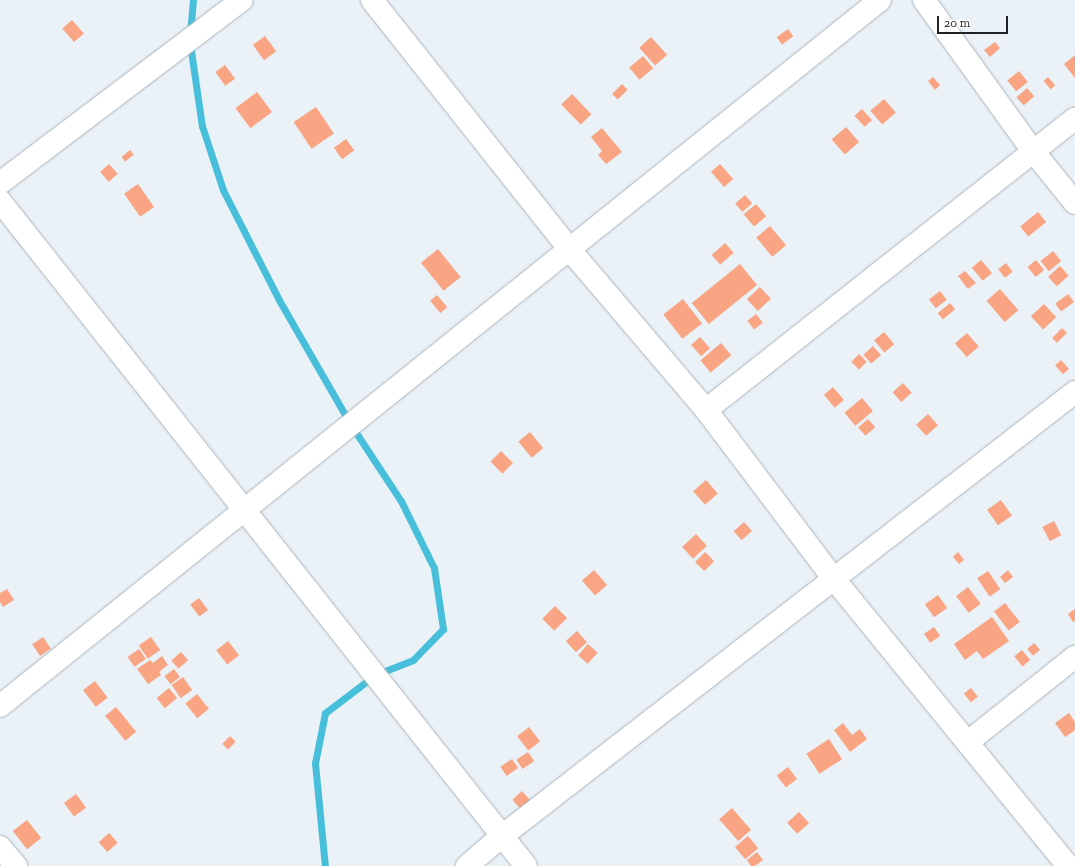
<!DOCTYPE html>
<html>
<head>
<meta charset="utf-8">
<style>
  body { margin:0 }
  #map { position:relative; width:1075px; height:866px; overflow:hidden; background:#eaf2f8; font-family:"Zilla Slab",serif }
  div>[style] { position:absolute }
  [style*='--x'] { left:calc(var(--x)*1px); top:calc(var(--y)*1px); width:calc(var(--w)*1px); rotate:calc(var(--a)*1deg) }
  .stream>* { height:7px; margin:-3.5px; padding:0 3.5px; transform-origin:3.5px; border-radius:3.5px; background:#48bfda }
  .building>* { inset:0; background:#f9a482; transform-origin:0 0 }
  .roads { filter:drop-shadow(0 0 1px #adb4ba) drop-shadow(0 0 1px #adb4ba) }
  .street>* { height:22px; margin:-11px; padding:0 11px; transform-origin:11px; border-radius:11px; background:#fff }
  span { translate:-50% -50%; white-space:nowrap; text-align:center; line-height:1.15; -webkit-text-stroke:3px #fff; paint-order:stroke }
  .scale { position:absolute; left:937px; top:16px; width:71px; height:18px; box-sizing:border-box; border:2px solid #202325; border-top:0; padding-left:5px; font-size:12px; line-height:14px; white-space:nowrap; color:#202325; -webkit-text-stroke:3px #fff; paint-order:stroke }
</style>
</head>
<body>
<div id="map">
  <div class="stream">
    <i style="--x:190;--y:34;--w:34;--a:-85"></i>
    <i style="--x:190;--y:44;--w:83;--a:81.7"></i>
    <i style="--x:202;--y:126;--w:67;--a:71.8"></i>
    <i style="--x:223;--y:190;--w:123;--a:63"></i>
    <i style="--x:279;--y:300;--w:144;--a:60.1"></i>
    <i style="--x:351;--y:425;--w:91;--a:56.7"></i>
    <i style="--x:401;--y:501;--w:75;--a:63.8"></i>
    <i style="--x:434;--y:568;--w:62;--a:81.6"></i>
    <i style="--x:443;--y:629;--w:43;--a:134.1"></i>
    <i style="--x:413;--y:660;--w:41;--a:158.5"></i>
    <i style="--x:375;--y:675;--w:63;--a:142.8"></i>
    <i style="--x:325;--y:713;--w:51;--a:101.3"></i>
    <i style="--x:315;--y:763;--w:103;--a:84.5"></i>
  </div>
  <div class="building">
    <i style="left:72px;top:20px;width:18px;height:13px;rotate:49deg"></i>
    <i style="left:788px;top:29px;width:9px;height:14px;rotate:54deg"></i>
    <i style="left:265px;top:36px;width:19px;height:15px;rotate:54deg"></i>
    <i style="left:651px;top:37px;width:24px;height:16px;rotate:48deg"></i>
    <i style="clip-path:polygon(995px 42px,1000px 48px,990px 57px,984px 50px)"></i>
    <i style="clip-path:polygon(1075px 55px,1075px 78px,1064px 64px)"></i>
    <i style="left:643px;top:56px;width:16px;height:18px;rotate:50deg"></i>
    <i style="left:225px;top:65px;width:17px;height:12px;rotate:54deg"></i>
    <i style="left:1019px;top:71px;width:14px;height:15px;rotate:51deg"></i>
    <i style="clip-path:polygon(933px 77px,940px 85px,935px 90px,928px 81px)"></i>
    <i style="left:1048px;top:77px;width:11px;height:6px;rotate:49deg"></i>
    <i style="left:622px;top:84px;width:8px;height:14px;rotate:45deg"></i>
    <i style="left:1027px;top:88px;width:11px;height:14px;rotate:49deg"></i>
    <i style="left:257px;top:92px;width:25px;height:27px;rotate:53deg"></i>
    <i style="left:572px;top:94px;width:28px;height:15px;rotate:46deg"></i>
    <i style="left:884px;top:99px;width:18px;height:18px;rotate:49deg"></i>
    <i style="left:316px;top:107px;width:32px;height:27px;rotate:56deg"></i>
    <i style="left:862px;top:109px;width:15px;height:10px;rotate:48deg"></i>
    <i style="left:846px;top:127px;width:20px;height:19px;rotate:49deg"></i>
    <i style="clip-path:polygon(602px 128px,622px 152px,606px 164px,598px 155px,602px 151px,591px 137px)"></i>
    <i style="left:346px;top:139px;width:14px;height:15px;rotate:54deg"></i>
    <i style="left:130px;top:150px;width:6px;height:11px;rotate:51deg"></i>
    <i style="left:109px;top:164px;width:13px;height:12px;rotate:48deg"></i>
    <i style="left:720px;top:164px;width:20px;height:12px;rotate:49deg"></i>
    <i style="left:138px;top:184px;width:28px;height:17px;rotate:55deg"></i>
    <i style="left:745px;top:195px;width:11px;height:13px;rotate:49deg"></i>
    <i style="left:756px;top:204px;width:16px;height:16px;rotate:50deg"></i>
    <i style="left:1038px;top:212px;width:13px;height:23px;rotate:51deg"></i>
    <i style="left:770px;top:226px;width:25px;height:18px;rotate:50deg"></i>
    <i style="left:725px;top:243px;width:13px;height:18px;rotate:48deg"></i>
    <i style="left:438px;top:249px;width:36px;height:22px;rotate:51deg"></i>
    <i style="left:1053px;top:251px;width:13px;height:16px;rotate:51deg"></i>
    <i style="left:981px;top:260px;width:17px;height:12px;rotate:50deg"></i>
    <i style="left:1036px;top:260px;width:13px;height:11px;rotate:51deg"></i>
    <i style="left:1006px;top:263px;width:11px;height:10px;rotate:52deg"></i>
    <i style="left:740px;top:264px;width:27px;height:62px;rotate:51deg"></i>
    <i style="left:1060px;top:266px;width:13px;height:16px;rotate:48deg"></i>
    <i style="clip-path:polygon(965px 271px,976px 283px,968px 289px,958px 276px)"></i>
    <i style="left:760px;top:287px;width:16px;height:18px;rotate:47deg"></i>
    <i style="left:1000px;top:289px;width:28px;height:18px;rotate:49deg"></i>
    <i style="left:940px;top:291px;width:11px;height:14px;rotate:52deg"></i>
    <i style="left:1068px;top:294px;width:10px;height:16px;rotate:53deg"></i>
    <i style="left:437px;top:295px;width:16px;height:9px;rotate:50deg"></i>
    <i style="left:683px;top:299px;width:31px;height:25px;rotate:52deg"></i>
    <i style="left:950px;top:303px;width:8px;height:16px;rotate:50deg"></i>
    <i style="left:1044px;top:304px;width:18px;height:18px;rotate:47deg"></i>
    <i style="left:756px;top:314px;width:11px;height:11px;rotate:52deg"></i>
    <i style="left:1062px;top:328px;width:7px;height:14px;rotate:45deg"></i>
    <i style="left:884px;top:332px;width:16px;height:13px;rotate:50deg"></i>
    <i style="left:967px;top:333px;width:18px;height:16px;rotate:49deg"></i>
    <i style="left:700px;top:337px;width:15px;height:12px;rotate:48deg"></i>
    <i style="left:721px;top:343px;width:16px;height:27px;rotate:50deg"></i>
    <i style="left:873px;top:346px;width:12px;height:13px;rotate:48deg"></i>
    <i style="left:859px;top:354px;width:11px;height:11px;rotate:45deg"></i>
    <i style="left:1061px;top:360px;width:12px;height:8px;rotate:48deg"></i>
    <i style="left:903px;top:383px;width:13px;height:14px;rotate:48deg"></i>
    <i style="left:833px;top:387px;width:17px;height:12px;rotate:50deg"></i>
    <i style="left:862px;top:398px;width:17px;height:23px;rotate:50deg"></i>
    <i style="left:928px;top:414px;width:15px;height:16px;rotate:48deg"></i>
    <i style="left:868px;top:419px;width:11px;height:13px;rotate:49deg"></i>
    <i style="left:530px;top:432px;width:21px;height:15px;rotate:51deg"></i>
    <i style="left:501px;top:451px;width:17px;height:15px;rotate:45deg"></i>
    <i style="left:706px;top:480px;width:18px;height:17px;rotate:49deg"></i>
    <i style="left:1001px;top:500px;width:19px;height:17px;rotate:55deg"></i>
    <i style="left:1054px;top:521px;width:16px;height:13px;rotate:63deg"></i>
    <i style="left:744px;top:522px;width:12px;height:14px;rotate:48deg"></i>
    <i style="left:696px;top:534px;width:16px;height:19px;rotate:47deg"></i>
    <i style="left:705px;top:552px;width:13px;height:14px;rotate:45deg"></i>
    <i style="clip-path:polygon(958px 552px,964px 560px,959px 564px,953px 557px)"></i>
    <i style="left:594px;top:570px;width:20px;height:16px;rotate:49deg"></i>
    <i style="clip-path:polygon(1008px 570px,1013px 577px,1005px 583px,1000px 577px)"></i>
    <i style="left:988px;top:571px;width:22px;height:13px;rotate:56deg"></i>
    <i style="left:968px;top:587px;width:21px;height:15px;rotate:53deg"></i>
    <i style="clip-path:polygon(7px 589px,14px 600px,3px 607px,0 602px,0 593px)"></i>
    <i style="left:938px;top:595px;width:16px;height:16px;rotate:55deg"></i>
    <i style="left:199px;top:598px;width:15px;height:11px;rotate:53deg"></i>
    <i style="left:1005px;top:603px;width:24px;height:14px;rotate:52deg"></i>
    <i style="left:555px;top:606px;width:17px;height:18px;rotate:45deg"></i>
    <i style="clip-path:polygon(1075px 609px,1075px 621px,1073px 622px,1068px 614px)"></i>
    <i style="clip-path:polygon(992px 617px,1009px 641px,983px 659px,977px 651px,965px 660px,954px 644px)"></i>
    <i style="left:934px;top:627px;width:11px;height:12px;rotate:56deg"></i>
    <i style="left:577px;top:631px;width:15px;height:15px;rotate:48deg"></i>
    <i style="left:43px;top:637px;width:14px;height:13px;rotate:56deg"></i>
    <i style="left:151px;top:637px;width:16px;height:15px;rotate:55deg"></i>
    <i style="left:228px;top:641px;width:18px;height:15px;rotate:52deg"></i>
    <i style="left:1034px;top:643px;width:9px;height:9px;rotate:49deg"></i>
    <i style="left:588px;top:644px;width:13px;height:15px;rotate:42deg"></i>
    <i style="left:139px;top:649px;width:12px;height:14px;rotate:55deg"></i>
    <i style="left:1022px;top:650px;width:13px;height:10px;rotate:51deg"></i>
    <i style="left:181px;top:652px;width:11px;height:13px;rotate:49deg"></i>
    <i style="clip-path:polygon(162px 656px,168px 665px,159px 672px,161px 675px,148px 684px,137px 669px,150px 660px,153px 663px)"></i>
    <i style="left:174px;top:669px;width:10px;height:12px;rotate:53deg"></i>
    <i style="left:183px;top:677px;width:16px;height:14px;rotate:55deg"></i>
    <i style="left:95px;top:681px;width:21px;height:15px;rotate:53deg"></i>
    <i style="left:169px;top:688px;width:13px;height:16px;rotate:51deg"></i>
    <i style="left:971px;top:688px;width:11px;height:9px;rotate:52deg"></i>
    <i style="left:197px;top:694px;width:19px;height:15px;rotate:51deg"></i>
    <i style="left:116px;top:707px;width:32px;height:14px;rotate:51deg"></i>
    <i style="clip-path:polygon(1069px 713px,1075px 722px,1075px 730px,1065px 737px,1055px 723px)"></i>
    <i style="clip-path:polygon(843px 723px,852px 735px,860px 729px,867px 739px,850px 752px,834px 730px)"></i>
    <i style="left:529px;top:727px;width:18px;height:15px;rotate:52deg"></i>
    <i style="left:230px;top:736px;width:8px;height:11px;rotate:45deg"></i>
    <i style="left:829px;top:739px;width:24px;height:27px;rotate:57deg"></i>
    <i style="left:528px;top:752px;width:11px;height:14px;rotate:56deg"></i>
    <i style="left:512px;top:759px;width:11px;height:14px;rotate:56deg"></i>
    <i style="left:788px;top:767px;width:15px;height:14px;rotate:53deg"></i>
    <i style="left:522px;top:791px;width:12px;height:13px;rotate:48deg"></i>
    <i style="left:76px;top:794px;width:17px;height:15px;rotate:54deg"></i>
    <i style="left:732px;top:808px;width:29px;height:17px;rotate:49deg"></i>
    <i style="left:799px;top:812px;width:15px;height:16px;rotate:48deg"></i>
    <i style="left:27px;top:820px;width:23px;height:18px;rotate:52deg"></i>
    <i style="left:109px;top:833px;width:13px;height:14px;rotate:48deg"></i>
    <i style="left:748px;top:836px;width:16px;height:17px;rotate:50deg"></i>
    <i style="clip-path:polygon(757px 852px,763px 860px,755px 866px,751px 866px,747px 860px)"></i>
  </div>
  <div class="roads">
    <div class="street">
      <i style="--x:372;--y:0;--w:319;--a:51.6"></i>
      <i style="--x:570;--y:250;--w:210;--a:49.6"></i>
      <i style="--x:706;--y:410;--w:212;--a:52.9"></i>
      <i style="--x:834;--y:579;--w:370;--a:50.8"></i>
      <i style="--x:924;--y:0;--w:186;--a:54.2"></i>
      <i style="--x:1033;--y:151;--w:67;--a:51.1"></i>
      <i style="--x:0;--y:183;--w:303;--a:-37.1"></i>
      <i style="--x:0;--y:201;--w:848;--a:51.66"></i>
      <i style="--x:706;--y:410;--w:470;--a:-38.3"></i>
      <i style="--x:0;--y:706;--w:1128;--a:-38.74"></i>
      <i style="--x:968;--y:742;--w:137;--a:-38.5"></i>
      <i style="--x:0;--y:847;--w:25;--a:50"></i>
      <i style="--x:467;--y:866;--w:46;--a:-40.6"></i>
      <i style="--x:502;--y:836;--w:725;--a:-37.77"></i>
    </div>
  </div>
  <div class="scale">20 m</div>
</div>
</body>
</html>
